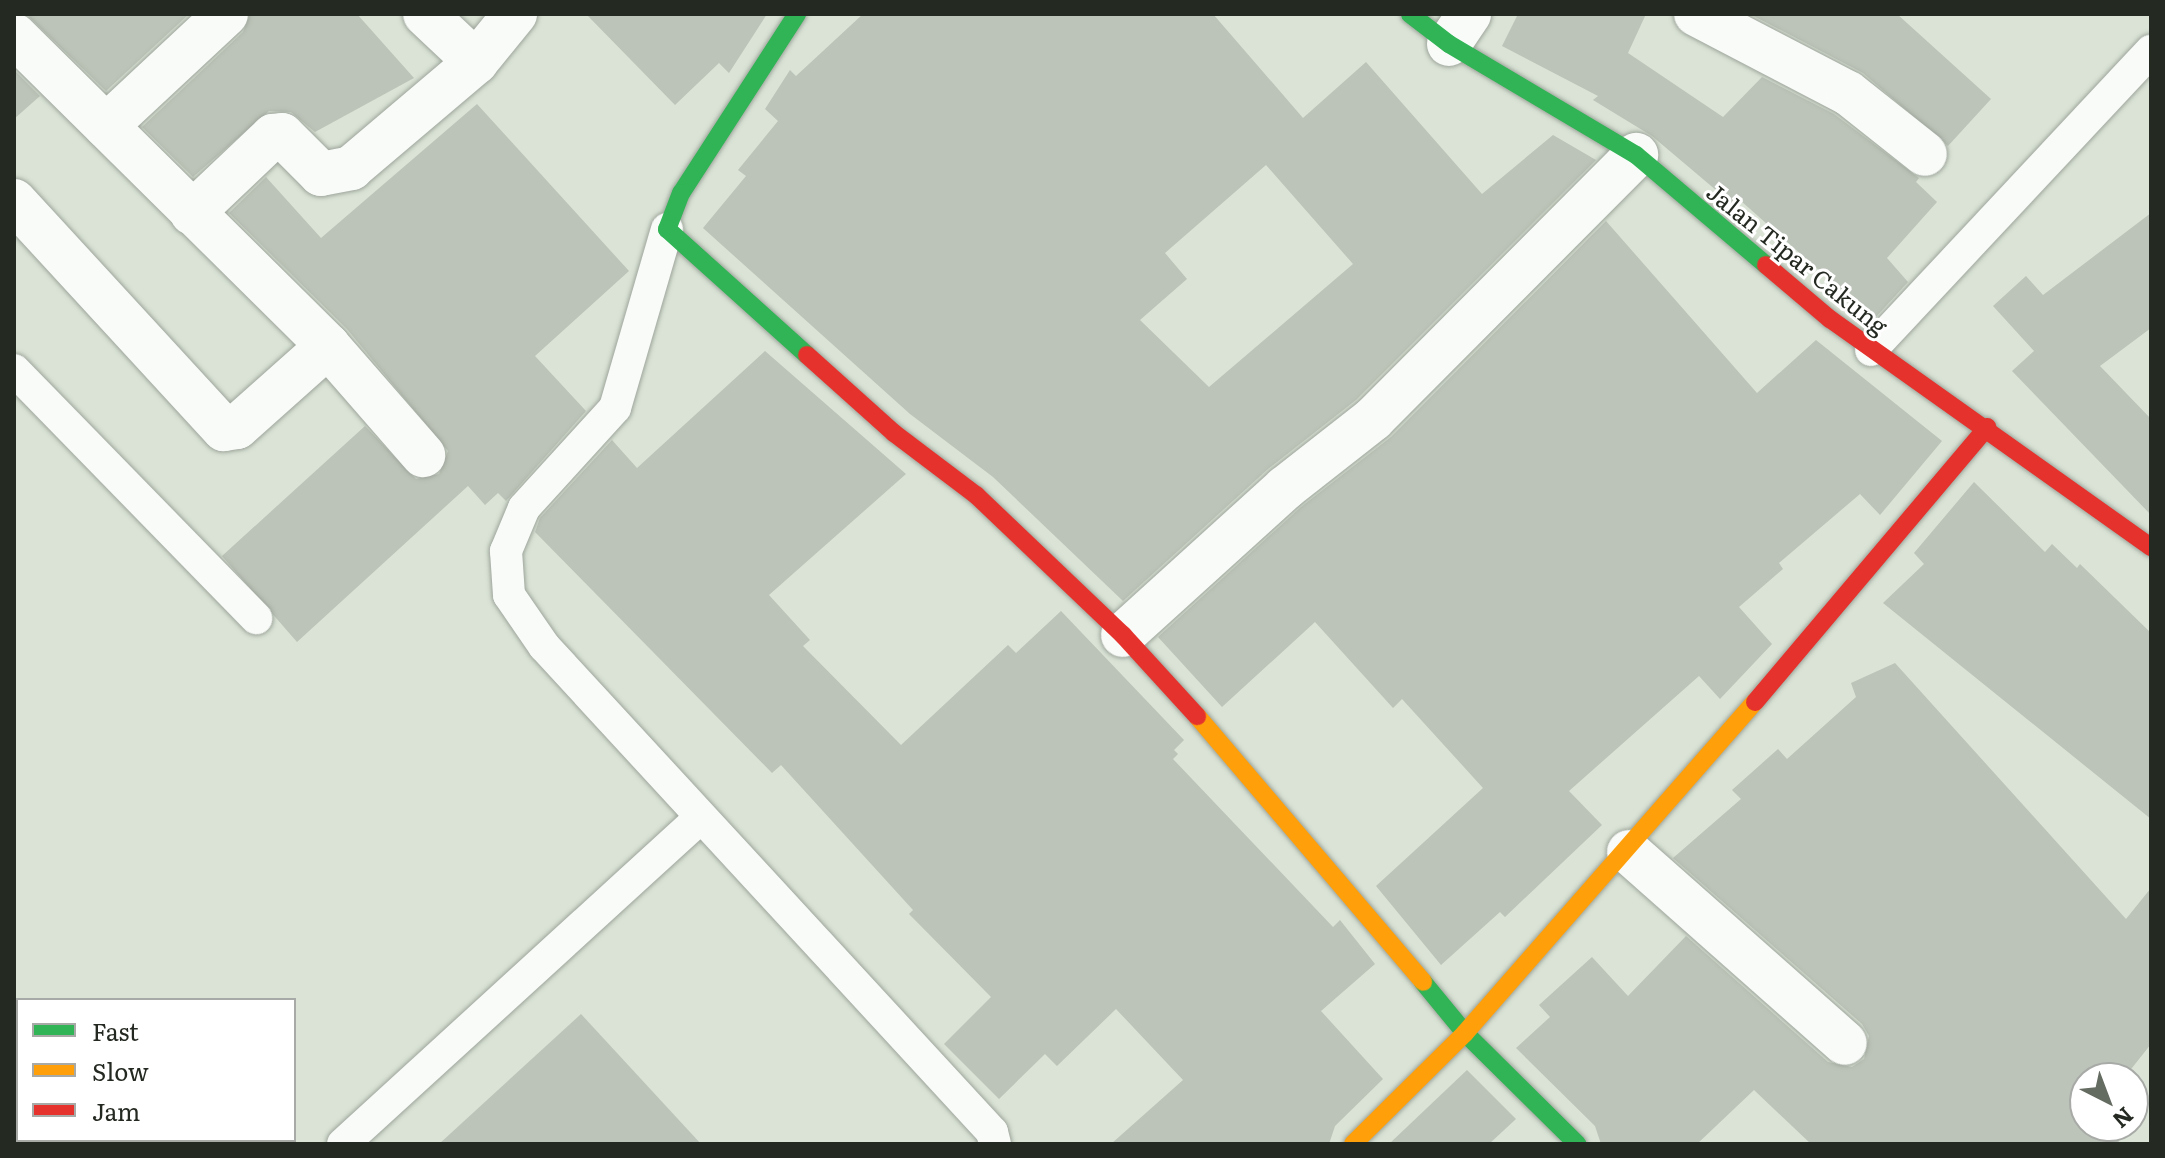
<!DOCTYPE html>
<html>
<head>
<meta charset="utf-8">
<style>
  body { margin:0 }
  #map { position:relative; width:2165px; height:1158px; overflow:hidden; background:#dae3d6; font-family:Literata,serif }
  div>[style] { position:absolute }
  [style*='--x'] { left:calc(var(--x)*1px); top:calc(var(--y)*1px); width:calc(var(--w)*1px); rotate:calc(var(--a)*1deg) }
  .building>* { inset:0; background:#bcc3b8 }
  .roads { filter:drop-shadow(0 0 2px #9ea59b) drop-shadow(0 0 2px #9ea59b) }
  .lane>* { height:32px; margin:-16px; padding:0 16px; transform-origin:16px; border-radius:16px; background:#f9fbf9 }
  .street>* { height:44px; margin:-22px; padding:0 22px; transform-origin:22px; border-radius:22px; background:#f9fbf9 }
  .fast>* { height:18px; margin:-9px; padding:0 9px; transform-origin:9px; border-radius:9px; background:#30b455 }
  .slow>* { height:18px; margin:-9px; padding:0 9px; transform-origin:9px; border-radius:9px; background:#ff9f0a }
  .jam>* { height:18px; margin:-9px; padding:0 9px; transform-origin:9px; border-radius:9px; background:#e5322d }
  span { translate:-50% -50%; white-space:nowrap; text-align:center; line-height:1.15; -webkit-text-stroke:6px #fff; paint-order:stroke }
  .street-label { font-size:24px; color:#242a21 }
  .frame { position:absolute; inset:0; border:16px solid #242a21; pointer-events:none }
  .legend { position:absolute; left:16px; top:998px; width:280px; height:144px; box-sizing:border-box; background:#fff; border:2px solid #a7aaa6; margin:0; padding:10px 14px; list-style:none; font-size:24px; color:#242a21 }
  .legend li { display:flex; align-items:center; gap:16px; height:40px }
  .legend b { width:40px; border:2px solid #a7aaa6 }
  .north { position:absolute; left:2069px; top:1062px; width:80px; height:80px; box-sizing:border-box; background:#fff; border:2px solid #a7aaa6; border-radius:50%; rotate:138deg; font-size:22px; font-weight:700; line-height:32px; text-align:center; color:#242a21 }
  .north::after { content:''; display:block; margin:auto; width:28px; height:36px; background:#646b60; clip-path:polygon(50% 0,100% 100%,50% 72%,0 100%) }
</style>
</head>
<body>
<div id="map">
  <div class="building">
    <i style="clip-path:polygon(26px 14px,189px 14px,106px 91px)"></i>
    <i style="clip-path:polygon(250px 14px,357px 14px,414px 78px,315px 132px,291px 112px,269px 111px,193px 177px,142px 127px,243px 32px)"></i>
    <i style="clip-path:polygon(586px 14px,767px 14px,729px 73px,719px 63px,675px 105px)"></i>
    <i style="clip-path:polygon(evenodd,863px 14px,1213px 14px,1303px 118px,1366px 62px,1482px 194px,1553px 135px,1596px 160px,1356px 400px,1268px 469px,1123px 601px,993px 477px,910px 414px,703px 228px,746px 176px,738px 170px,778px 121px,765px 109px,790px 70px,796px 76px,863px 14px,1266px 165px,1353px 264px,1209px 387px,1140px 320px,1187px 279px,1165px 253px,1266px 165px)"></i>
    <i style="clip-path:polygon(1518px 14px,1646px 14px,1628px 53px,1723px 117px,1762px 77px,1834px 114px,1919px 178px,1916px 182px,1937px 202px,1887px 258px,1908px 282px,1874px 319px,1741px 201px,1736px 207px,1652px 136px,1593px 100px,1598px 96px,1502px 46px)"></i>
    <i style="clip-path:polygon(1750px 14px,1897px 14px,1991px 99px,1948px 146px,1863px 73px)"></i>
    <i style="clip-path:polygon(14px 70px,40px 96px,14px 119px)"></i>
    <i style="clip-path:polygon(477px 104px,629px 271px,535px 356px,586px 411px,506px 501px,498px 493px,485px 505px,468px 486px,297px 642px,222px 556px,365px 426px,416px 479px,439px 474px,448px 451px,347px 329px,229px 213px,266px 177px,321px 238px)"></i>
    <i style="clip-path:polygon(2151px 213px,2151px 328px,2100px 366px,2151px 419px,2151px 515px,2012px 371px,2034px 351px,1993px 306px,2026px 276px,2043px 295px)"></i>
    <i style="clip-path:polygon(1606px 221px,1757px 393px,1816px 340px,1942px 441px,1880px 515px,1860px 494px,1779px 563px,1783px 569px,1739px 607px,1772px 644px,1720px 699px,1699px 676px,1569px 791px,1602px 825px,1505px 917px,1500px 912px,1441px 965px,1376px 886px,1483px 788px,1402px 699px,1393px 708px,1315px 622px,1222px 707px,1158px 637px,1301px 507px,1391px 437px)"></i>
    <i style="clip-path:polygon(765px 351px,906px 474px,769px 595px,810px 640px,803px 646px,901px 745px,1008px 645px,1016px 653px,1061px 611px,1184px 740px,1174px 750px,1178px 754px,1173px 759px,1333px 927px,1340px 920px,1375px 964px,1321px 1011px,1383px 1079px,1335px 1126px,1329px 1144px,1111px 1144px,1183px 1080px,1116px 1009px,1057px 1066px,1045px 1054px,999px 1099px,944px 1044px,991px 997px,909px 914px,913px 910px,781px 765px,772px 773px,535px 532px,540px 518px,612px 440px,637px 468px)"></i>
    <i style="clip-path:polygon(1974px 482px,2045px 552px,2052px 544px,2077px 568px,2080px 564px,2151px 633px,2151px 819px,1883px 603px,1924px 564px,1914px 553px)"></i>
    <i style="clip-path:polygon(1895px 663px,2126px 919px,2151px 888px,2151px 1044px,2124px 1078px,2085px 1078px,2085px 1126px,2105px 1126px,2121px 1144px,1811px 1144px,1754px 1090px,1697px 1144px,1601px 1144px,1595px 1126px,1516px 1048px,1550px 1017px,1539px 1005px,1592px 957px,1628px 996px,1686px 936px,1828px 1062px,1852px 1067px,1864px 1059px,1869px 1036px,1862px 1024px,1673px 858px,1741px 799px,1732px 790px,1778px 749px,1787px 759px,1856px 697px,1851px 683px)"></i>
    <i style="clip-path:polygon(581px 1014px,701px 1144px,439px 1144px)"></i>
    <i style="clip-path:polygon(1467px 1070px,1516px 1119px,1489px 1144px,1389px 1144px)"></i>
  </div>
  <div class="roads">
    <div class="lane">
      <i style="--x:667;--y:229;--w:186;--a:106.2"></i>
      <i style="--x:615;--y:408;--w:135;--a:132.3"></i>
      <i style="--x:524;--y:508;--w:47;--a:112.7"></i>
      <i style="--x:506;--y:551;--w:44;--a:86.1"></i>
      <i style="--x:509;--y:595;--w:62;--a:55.5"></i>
      <i style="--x:544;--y:646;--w:661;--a:47.33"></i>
      <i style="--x:992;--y:1132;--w:12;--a:76"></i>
      <i style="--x:1871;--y:350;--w:410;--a:-46.9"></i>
      <i style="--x:14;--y:370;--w:347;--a:45.7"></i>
      <i style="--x:343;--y:1144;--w:483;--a:-42.4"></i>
    </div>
    <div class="street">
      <i style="--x:425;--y:14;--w:70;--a:43.3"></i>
      <i style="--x:1696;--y:14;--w:171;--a:27.5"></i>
      <i style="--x:1848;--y:93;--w:98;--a:38.4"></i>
      <i style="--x:14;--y:35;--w:442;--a:44.7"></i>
      <i style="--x:328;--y:346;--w:145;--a:48.9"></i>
      <i style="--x:1449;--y:44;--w:36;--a:-56"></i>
      <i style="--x:106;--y:126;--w:164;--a:-43"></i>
      <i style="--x:14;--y:201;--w:310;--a:47.4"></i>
      <i style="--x:224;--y:429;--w:13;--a:-9"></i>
      <i style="--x:237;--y:427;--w:122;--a:-41.7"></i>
      <i style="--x:192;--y:213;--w:112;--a:-43.5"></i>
      <i style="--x:273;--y:136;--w:9;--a:-6"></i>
      <i style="--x:282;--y:135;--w:55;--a:45"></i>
      <i style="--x:321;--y:174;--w:31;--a:-11"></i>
      <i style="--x:351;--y:168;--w:164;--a:-40.3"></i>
      <i style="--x:476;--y:62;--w:62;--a:-50.9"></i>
      <i style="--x:1123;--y:635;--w:219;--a:-42.2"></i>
      <i style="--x:1285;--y:488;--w:112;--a:-38.1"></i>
      <i style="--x:1373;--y:419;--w:373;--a:-45.1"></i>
      <i style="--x:1629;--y:852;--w:288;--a:41.5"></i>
    </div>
    <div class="fast">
      <i style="--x:797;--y:14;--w:213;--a:122.9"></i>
      <i style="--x:681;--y:193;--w:39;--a:111"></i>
      <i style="--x:667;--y:229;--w:188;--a:42"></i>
      <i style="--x:1410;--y:14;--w:49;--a:37.6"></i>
      <i style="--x:1449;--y:44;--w:217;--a:30.7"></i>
      <i style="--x:1636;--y:155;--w:170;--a:40.2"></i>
      <i style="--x:1423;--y:982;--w:66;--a:50.5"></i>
      <i style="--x:1465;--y:1033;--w:158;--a:44.7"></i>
    </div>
    <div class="slow">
      <i style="--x:1197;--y:716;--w:349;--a:49.6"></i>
      <i style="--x:1353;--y:1144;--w:158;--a:-44.7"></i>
      <i style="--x:1465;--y:1033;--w:440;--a:-48.8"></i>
    </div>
    <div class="jam">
      <i style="--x:1766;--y:265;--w:84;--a:40.2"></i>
      <i style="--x:1830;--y:319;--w:394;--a:35.4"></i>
      <i style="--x:807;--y:355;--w:117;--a:41.9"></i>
      <i style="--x:894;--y:433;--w:103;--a:37.1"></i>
      <i style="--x:976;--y:495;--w:203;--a:43.6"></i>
      <i style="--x:1123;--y:635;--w:110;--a:47.6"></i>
      <i style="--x:1755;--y:702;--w:360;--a:-49.8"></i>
    </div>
  </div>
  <div class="street-label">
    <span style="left:1798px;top:258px;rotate:39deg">Jalan Tipar Cakung</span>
  </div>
  <div class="frame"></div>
  <ul class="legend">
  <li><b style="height:10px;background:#30b455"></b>Fast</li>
  <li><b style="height:10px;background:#ff9f0a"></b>Slow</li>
  <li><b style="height:10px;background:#e5322d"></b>Jam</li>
  </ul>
  <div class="north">N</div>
</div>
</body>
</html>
